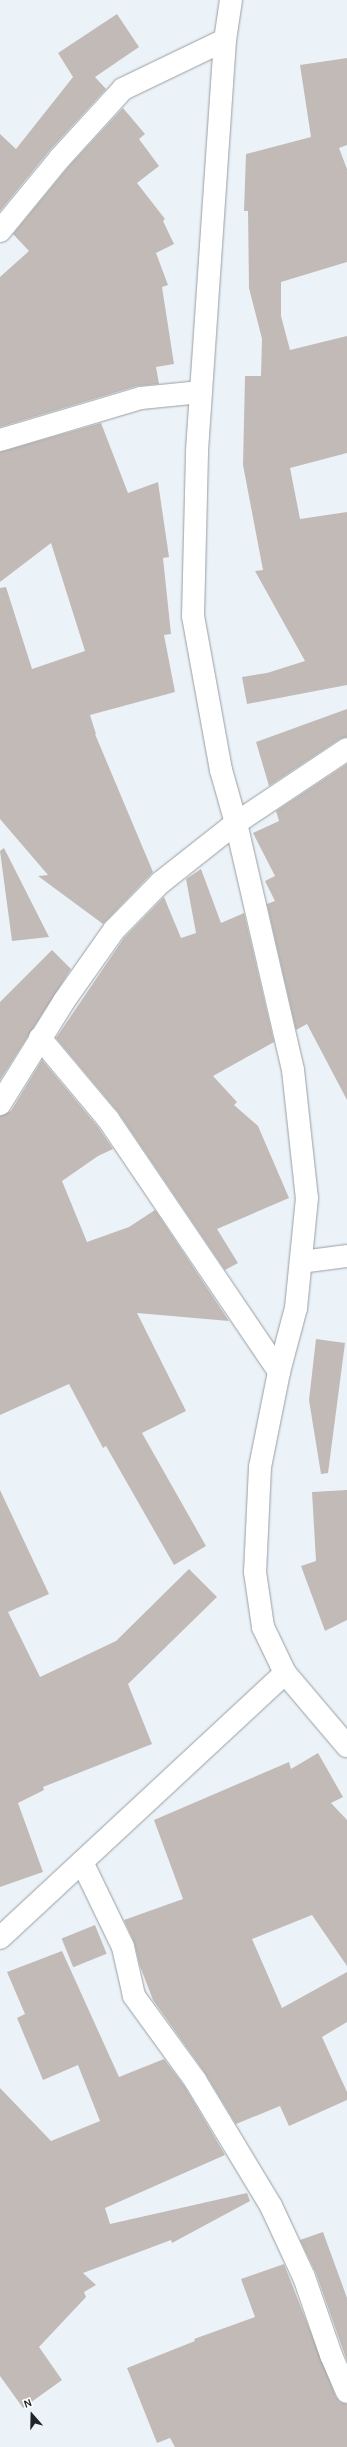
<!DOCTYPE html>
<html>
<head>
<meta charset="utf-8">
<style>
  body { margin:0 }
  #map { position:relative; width:347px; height:2447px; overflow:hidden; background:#ecf3f8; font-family:Karla,sans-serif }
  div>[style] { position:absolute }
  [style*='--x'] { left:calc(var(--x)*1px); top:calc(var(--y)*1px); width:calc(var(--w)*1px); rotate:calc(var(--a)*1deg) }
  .building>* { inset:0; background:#c2bab6; transform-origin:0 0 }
  .roads { filter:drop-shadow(0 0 1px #989ea3) drop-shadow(0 0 1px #989ea3) }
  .minor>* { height:22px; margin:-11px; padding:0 11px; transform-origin:11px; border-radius:11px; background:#fff }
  span { translate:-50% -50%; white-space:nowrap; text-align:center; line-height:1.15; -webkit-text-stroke:3px #fff; paint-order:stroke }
  .north { position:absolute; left:12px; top:2395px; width:40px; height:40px; -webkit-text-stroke:3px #fff; paint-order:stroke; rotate:340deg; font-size:11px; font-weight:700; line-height:16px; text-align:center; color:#212426 }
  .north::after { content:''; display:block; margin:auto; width:14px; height:18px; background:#212426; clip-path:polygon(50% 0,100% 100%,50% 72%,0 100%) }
</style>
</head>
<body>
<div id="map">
  <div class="building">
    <i style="clip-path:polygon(117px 14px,139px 47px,95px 77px,106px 89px,50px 150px,0 211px,0 134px,16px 149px,73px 77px,58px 53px)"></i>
    <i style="clip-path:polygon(347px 58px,347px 145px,339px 148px,347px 169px,347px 262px,281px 282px,281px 316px,290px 350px,347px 336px,347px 453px,290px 468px,300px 519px,347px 512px,347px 685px,247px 704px,242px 677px,267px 673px,305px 661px,255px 571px,263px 570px,243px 465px,245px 376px,261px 376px,262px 339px,249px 288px,248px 211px,244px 211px,246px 154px,311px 137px,300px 65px)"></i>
    <i style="clip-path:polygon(123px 108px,145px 134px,139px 139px,159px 166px,137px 183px,165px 219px,163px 221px,174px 244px,156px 253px,168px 285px,162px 287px,174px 364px,156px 367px,159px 384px,137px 386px,0 427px,0 277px,29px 251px,13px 234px,69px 166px)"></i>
    <i style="clip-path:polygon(101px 423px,128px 493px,158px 482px,169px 557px,163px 558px,171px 634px,164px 635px,175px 692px,90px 715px,96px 734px,95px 734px,153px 872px,103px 924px,38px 876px,48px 875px,0 819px,0 588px,6px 587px,32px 669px,85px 651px,51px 543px,0 582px,0 452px)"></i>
    <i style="clip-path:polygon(347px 709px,347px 737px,340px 739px,269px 786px,256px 742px)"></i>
    <i style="clip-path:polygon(347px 764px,347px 1100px,307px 1024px,296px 1030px,267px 904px,275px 901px,265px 881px,275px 876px,253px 833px,279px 821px,276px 811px)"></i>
    <i style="clip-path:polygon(4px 848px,49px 937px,12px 941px,0 851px)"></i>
    <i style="clip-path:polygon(201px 869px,221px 923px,244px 913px,274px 1042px,213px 1076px,237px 1102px,234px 1105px,258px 1126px,289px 1198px,217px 1229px,238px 1263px,225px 1270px,118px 1112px,56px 1038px,124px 938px,164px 897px,181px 938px,196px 933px,186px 879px)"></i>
    <i style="clip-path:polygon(52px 950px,71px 969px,0 1080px,0 1002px)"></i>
    <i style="clip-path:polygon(42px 1060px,98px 1127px,113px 1149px,98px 1156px,62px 1181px,87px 1242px,129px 1227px,155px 1210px,229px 1321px,137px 1313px,186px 1411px,142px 1433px,206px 1546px,174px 1565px,106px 1446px,103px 1448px,69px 1384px,0 1415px,0 1116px,11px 1111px)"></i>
    <i style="clip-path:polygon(316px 1339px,345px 1343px,328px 1473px,321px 1474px,309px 1400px)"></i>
    <i style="clip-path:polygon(0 1490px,49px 1594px,8px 1612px,40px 1677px,116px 1641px,189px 1569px,217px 1597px,128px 1684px,152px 1744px,43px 1787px,44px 1790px,18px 1803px,43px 1872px,0 1887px)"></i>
    <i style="clip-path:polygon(347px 1490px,347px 1620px,325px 1631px,301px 1566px,316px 1561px,312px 1492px)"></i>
    <i style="clip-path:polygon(318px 1753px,343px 1797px,331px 1803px,347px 1820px,347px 1966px,312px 1915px,252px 1939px,282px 2008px,347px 1972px,347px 2022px,322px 2037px,347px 2092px,347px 2100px,289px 2126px,280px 2106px,236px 2124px,205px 2073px,153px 2000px,140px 1966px,134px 1942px,124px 1920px,183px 1899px,154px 1820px,289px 1762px,291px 1769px)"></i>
    <i style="left:95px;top:1925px;width:31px;height:36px;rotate:68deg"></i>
    <i style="clip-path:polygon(62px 1951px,119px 2077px,164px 2059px,185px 2087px,225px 2155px,105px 2208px,110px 2224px,247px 2193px,250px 2201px,172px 2243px,171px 2240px,83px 2273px,96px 2285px,84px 2292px,86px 2297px,39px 2347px,62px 2380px,23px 2408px,0 2376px,0 2088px,51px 2141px,100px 2121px,78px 2065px,43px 2080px,17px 2018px,25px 2014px,7px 1972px)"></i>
    <i style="clip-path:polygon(323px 2232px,347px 2298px,347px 2361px,316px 2273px,300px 2240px)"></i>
    <i style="clip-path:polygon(284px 2264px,336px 2397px,340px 2402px,347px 2404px,347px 2447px,175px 2447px,170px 2438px,157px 2443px,127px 2368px,195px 2341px,194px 2339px,255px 2317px,241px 2279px)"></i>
  </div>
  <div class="roads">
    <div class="minor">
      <i style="--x:231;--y:0;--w:40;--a:98.5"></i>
      <i style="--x:225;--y:40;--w:414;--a:93.9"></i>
      <i style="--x:197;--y:453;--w:163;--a:91.4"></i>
      <i style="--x:193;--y:616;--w:157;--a:79.7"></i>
      <i style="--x:221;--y:770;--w:55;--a:74.2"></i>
      <i style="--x:236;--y:823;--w:253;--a:77"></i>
      <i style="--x:293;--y:1070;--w:129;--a:83.8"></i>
      <i style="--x:307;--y:1198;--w:111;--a:95.7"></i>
      <i style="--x:296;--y:1308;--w:66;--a:104.9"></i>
      <i style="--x:279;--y:1372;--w:97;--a:101.3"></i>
      <i style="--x:260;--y:1467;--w:105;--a:92.7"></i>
      <i style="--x:255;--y:1572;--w:56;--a:81.7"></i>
      <i style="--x:263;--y:1627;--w:51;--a:64.4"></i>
      <i style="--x:285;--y:1673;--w:96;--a:49.7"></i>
      <i style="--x:0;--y:231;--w:94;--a:-50.6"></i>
      <i style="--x:60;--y:158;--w:93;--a:-47.6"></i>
      <i style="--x:123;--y:89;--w:113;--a:-25.7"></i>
      <i style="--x:0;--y:440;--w:147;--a:-16.6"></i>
      <i style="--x:141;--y:398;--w:60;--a:-5.7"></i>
      <i style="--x:40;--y:1038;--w:106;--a:50"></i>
      <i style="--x:108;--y:1119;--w:305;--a:55.9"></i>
      <i style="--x:0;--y:1104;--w:121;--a:-58.1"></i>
      <i style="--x:64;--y:1001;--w:87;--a:-54.8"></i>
      <i style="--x:114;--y:930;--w:66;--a:-45.6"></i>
      <i style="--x:160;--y:883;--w:97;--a:-38.3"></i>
      <i style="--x:236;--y:823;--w:133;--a:-33.7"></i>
      <i style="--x:301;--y:1262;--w:46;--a:-7.4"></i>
      <i style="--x:82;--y:1862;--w:94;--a:64.2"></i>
      <i style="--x:123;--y:1947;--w:50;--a:77.3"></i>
      <i style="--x:134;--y:1996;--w:104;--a:54"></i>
      <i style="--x:195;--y:2080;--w:147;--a:58.9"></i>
      <i style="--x:271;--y:2206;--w:78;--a:65.1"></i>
      <i style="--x:304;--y:2277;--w:83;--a:70.9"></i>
      <i style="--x:331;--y:2355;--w:40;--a:66.6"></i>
      <i style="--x:0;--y:1938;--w:389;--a:-42.9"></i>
    </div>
  </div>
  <div class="north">N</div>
</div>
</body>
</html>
